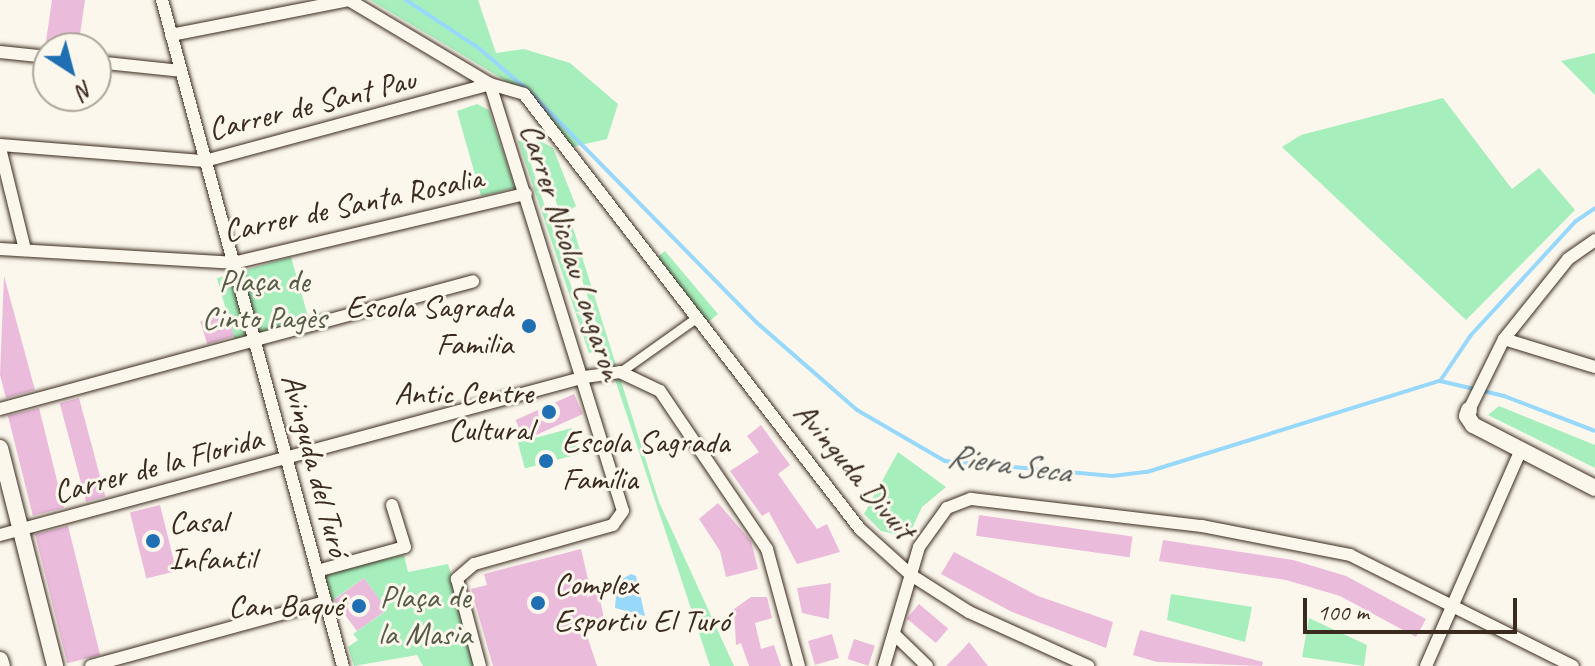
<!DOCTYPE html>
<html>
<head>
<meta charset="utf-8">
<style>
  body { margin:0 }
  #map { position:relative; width:1595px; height:666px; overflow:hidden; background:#fbf7ec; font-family:Caveat,sans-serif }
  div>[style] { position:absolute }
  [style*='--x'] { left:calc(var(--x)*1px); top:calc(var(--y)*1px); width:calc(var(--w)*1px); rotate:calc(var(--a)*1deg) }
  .green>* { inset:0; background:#a6efbd; transform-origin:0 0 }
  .water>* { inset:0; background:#98d8fa }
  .stream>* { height:4px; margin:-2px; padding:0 2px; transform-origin:2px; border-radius:2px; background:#98d8fa }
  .building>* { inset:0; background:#ebbbdc; transform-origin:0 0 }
  .roads { filter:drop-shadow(0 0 2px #3b2a1e) drop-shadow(0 0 2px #3b2a1e) }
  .pedestrian>* { height:9px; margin:-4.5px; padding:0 4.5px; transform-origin:4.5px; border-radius:4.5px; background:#fbf7ec }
  .minor>* { height:12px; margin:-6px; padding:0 6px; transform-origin:6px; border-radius:6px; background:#fbf7ec }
  .secondary>* { height:16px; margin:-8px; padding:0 8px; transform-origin:8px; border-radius:8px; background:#fbf7ec }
  .dots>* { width:22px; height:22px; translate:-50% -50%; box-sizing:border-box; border:4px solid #fbf7ec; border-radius:50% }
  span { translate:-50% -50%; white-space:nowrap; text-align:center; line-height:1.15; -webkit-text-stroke:6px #fbf7ec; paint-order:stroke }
  .street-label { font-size:32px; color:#3b2a1e }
  .park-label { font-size:32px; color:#565b46 }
  .poi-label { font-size:32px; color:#3b2a1e }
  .right { translate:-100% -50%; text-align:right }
  .left { translate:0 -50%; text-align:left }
  .water-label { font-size:34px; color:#525655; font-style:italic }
  .north { position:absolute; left:32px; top:32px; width:80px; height:80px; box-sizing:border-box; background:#fbf7ec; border:2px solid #aea59a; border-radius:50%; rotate:144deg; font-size:22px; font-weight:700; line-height:32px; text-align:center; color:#3b2a1e }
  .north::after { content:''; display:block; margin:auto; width:28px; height:36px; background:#1f6fb2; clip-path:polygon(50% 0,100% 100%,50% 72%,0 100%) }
  .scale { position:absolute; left:1303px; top:598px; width:214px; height:36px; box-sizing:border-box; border:4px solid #3b2a1e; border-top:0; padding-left:10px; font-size:24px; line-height:28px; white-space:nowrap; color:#3b2a1e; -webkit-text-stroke:6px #fbf7ec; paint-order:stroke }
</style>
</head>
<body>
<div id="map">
  <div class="green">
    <i style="clip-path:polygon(370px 0,478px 0,496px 53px,524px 49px,570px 63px,618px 104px,607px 139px,572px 147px,523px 91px)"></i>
    <i style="clip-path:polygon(1595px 53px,1595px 95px,1561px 61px)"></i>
    <i style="clip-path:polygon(1443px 98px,1512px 189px,1539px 168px,1575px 210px,1466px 320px,1282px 147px,1301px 135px)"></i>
    <i style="clip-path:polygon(477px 104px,489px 110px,515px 188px,481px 196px,457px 111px)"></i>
    <i style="clip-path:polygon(535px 138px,553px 148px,576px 206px,568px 212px,659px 502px,734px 666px,710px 666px)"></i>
    <i style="clip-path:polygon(523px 140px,593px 352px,589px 353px,518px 141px)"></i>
    <i style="clip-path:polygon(665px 251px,718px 314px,706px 324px,655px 259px)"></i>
    <i style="left:291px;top:257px;width:71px;height:77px;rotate:74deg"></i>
    <i style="clip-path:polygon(1499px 406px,1595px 445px,1595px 468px,1488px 415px)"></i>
    <i style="left:572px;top:428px;width:27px;height:56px;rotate:75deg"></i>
    <i style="clip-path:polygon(898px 452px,946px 487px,922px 507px,908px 537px,881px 531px,864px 514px)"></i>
    <i style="clip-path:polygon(404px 555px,408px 572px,448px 564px,480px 666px,423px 666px,417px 655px,354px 666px,348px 647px,358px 640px,353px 634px,387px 610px,364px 578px,330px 602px,324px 574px)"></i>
    <i style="clip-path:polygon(1171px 594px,1252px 607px,1245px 642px,1167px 620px)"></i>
    <i style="clip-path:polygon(1309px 618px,1367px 645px,1364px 666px,1302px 657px)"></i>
  </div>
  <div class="water">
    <i style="clip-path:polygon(631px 574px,636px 576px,645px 616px,615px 608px,617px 582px)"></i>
  </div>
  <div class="stream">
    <i style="--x:406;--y:0;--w:89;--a:33.5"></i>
    <i style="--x:480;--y:49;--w:67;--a:40.8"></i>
    <i style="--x:531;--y:93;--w:321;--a:45.5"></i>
    <i style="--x:756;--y:322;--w:134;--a:41.1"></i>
    <i style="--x:857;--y:410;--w:102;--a:30.1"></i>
    <i style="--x:945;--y:461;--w:168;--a:5.1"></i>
    <i style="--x:1112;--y:476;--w:35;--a:-7"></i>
    <i style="--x:1147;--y:472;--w:307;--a:-17.3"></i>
    <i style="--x:1440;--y:381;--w:55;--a:-56"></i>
    <i style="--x:1471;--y:335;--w:155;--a:-47.4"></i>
    <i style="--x:1576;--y:221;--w:23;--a:-34"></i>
    <i style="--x:1440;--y:381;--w:66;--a:13.2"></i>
    <i style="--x:1504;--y:396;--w:97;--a:21"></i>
  </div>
  <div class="building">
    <i style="clip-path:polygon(52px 0,85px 0,78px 48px,45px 48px)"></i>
    <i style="clip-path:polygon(4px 276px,35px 390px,6px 398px,0 375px)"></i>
    <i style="left:227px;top:313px;width:24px;height:28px;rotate:73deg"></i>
    <i style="left:574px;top:394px;width:22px;height:64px;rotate:66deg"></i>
    <i style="left:79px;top:398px;width:102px;height:20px;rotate:75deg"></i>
    <i style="left:39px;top:408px;width:103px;height:32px;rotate:76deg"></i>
    <i style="clip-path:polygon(761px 425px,790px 465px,778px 474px,817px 529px,827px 524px,840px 552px,797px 564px,769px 512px,762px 516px,730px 471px,759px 452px,747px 436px)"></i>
    <i style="clip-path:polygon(718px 503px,751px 541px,758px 569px,726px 577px,720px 551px,699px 519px)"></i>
    <i style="left:160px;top:505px;width:68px;height:31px;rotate:76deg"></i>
    <i style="left:979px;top:515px;width:155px;height:21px;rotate:8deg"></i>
    <i style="left:68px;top:526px;width:133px;height:34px;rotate:76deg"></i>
    <i style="clip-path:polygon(1163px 540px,1293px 560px,1346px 576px,1426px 619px,1416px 637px,1340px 596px,1286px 580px,1159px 561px)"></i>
    <i style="clip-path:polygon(581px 549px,590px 588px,597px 586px,604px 618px,583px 623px,597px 666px,493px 666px,471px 589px,487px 585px,484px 574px)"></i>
    <i style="clip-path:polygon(954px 552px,1038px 596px,1113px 622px,1106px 648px,1012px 612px,941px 574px)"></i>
    <i style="left:364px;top:578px;width:39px;height:37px;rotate:54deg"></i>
    <i style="clip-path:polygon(831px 583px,829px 619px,802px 613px,797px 588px)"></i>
    <i style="clip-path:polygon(751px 597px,767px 597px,772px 618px,755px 623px,761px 649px,774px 645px,781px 666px,749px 666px,741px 643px,736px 645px,734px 609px)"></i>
    <i style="left:919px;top:604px;width:38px;height:19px;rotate:40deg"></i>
    <i style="clip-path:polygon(1140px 630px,1263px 662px,1262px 666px,1157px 662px,1133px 655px)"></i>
    <i style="left:832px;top:634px;width:25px;height:25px;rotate:74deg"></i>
    <i style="left:854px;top:639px;width:22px;height:21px;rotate:18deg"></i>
    <i style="clip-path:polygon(969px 642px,988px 666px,946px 666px,963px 649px)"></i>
  </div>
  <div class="roads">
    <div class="pedestrian">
      <i style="--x:620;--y:372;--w:93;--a:-35.4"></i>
    </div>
    <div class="minor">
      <i style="--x:162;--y:0;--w:690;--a:74.8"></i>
      <i style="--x:349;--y:0;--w:164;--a:30.8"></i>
      <i style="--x:490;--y:84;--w:35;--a:16"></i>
      <i style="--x:524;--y:94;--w:550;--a:52.32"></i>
      <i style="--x:860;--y:529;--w:69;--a:42"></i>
      <i style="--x:911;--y:575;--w:69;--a:32.5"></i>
      <i style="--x:969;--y:612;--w:131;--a:24.4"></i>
      <i style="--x:171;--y:35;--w:181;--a:-11.1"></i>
      <i style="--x:0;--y:52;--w:48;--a:5.9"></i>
      <i style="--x:96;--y:62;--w:85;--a:6"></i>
      <i style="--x:0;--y:145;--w:206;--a:4.5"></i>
      <i style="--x:205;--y:161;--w:295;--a:-15.1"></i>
      <i style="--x:490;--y:84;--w:447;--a:72.7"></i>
      <i style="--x:623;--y:511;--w:17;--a:126"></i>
      <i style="--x:613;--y:525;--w:144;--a:164.3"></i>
      <i style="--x:474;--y:564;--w:23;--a:139"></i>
      <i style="--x:457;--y:579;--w:90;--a:75.2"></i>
      <i style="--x:0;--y:148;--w:105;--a:76.2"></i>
      <i style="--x:0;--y:249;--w:233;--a:3.4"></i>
      <i style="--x:233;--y:263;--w:301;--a:-13.3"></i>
      <i style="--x:1504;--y:339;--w:95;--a:17.1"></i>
      <i style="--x:0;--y:409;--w:490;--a:-15.1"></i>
      <i style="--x:1469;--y:410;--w:79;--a:-63.8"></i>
      <i style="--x:1504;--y:339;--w:102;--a:-51.3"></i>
      <i style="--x:1568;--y:259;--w:33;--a:-35"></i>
      <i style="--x:0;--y:535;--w:606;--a:-15.11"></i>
      <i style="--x:585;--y:377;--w:35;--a:-8"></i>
      <i style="--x:620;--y:372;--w:44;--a:25.4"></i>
      <i style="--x:660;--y:391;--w:191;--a:55.9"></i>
      <i style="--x:767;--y:549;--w:121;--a:74.7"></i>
      <i style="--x:317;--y:571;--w:91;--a:-15.3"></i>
      <i style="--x:405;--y:547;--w:44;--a:-107.2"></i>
      <i style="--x:894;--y:634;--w:46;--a:44.1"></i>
      <i style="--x:91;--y:666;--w:243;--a:-15.3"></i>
      <i style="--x:884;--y:666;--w:124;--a:-73.6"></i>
      <i style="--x:919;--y:547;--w:48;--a:-54.3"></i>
      <i style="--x:947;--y:508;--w:26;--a:-21"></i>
      <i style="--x:971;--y:499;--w:233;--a:6.7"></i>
      <i style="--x:1202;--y:526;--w:151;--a:11.1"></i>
      <i style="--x:1350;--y:555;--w:249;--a:26.5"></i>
      <i style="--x:1426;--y:666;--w:234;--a:-66.3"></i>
    </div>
    <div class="secondary">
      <i style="--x:1469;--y:410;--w:6;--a:108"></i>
      <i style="--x:1467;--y:416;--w:11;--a:56"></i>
      <i style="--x:1473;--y:425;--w:137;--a:27.3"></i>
      <i style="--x:0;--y:448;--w:225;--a:75.8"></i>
      <i style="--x:0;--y:660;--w:6;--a:72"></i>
    </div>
  </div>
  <div class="dots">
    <i style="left:529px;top:326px;background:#1f6fb2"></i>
    <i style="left:549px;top:412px;background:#1f6fb2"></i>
    <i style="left:546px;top:461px;background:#1f6fb2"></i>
    <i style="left:153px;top:541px;background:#1f6fb2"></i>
    <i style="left:538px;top:603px;background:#1f6fb2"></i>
    <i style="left:359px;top:606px;background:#1f6fb2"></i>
  </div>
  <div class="street-label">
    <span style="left:312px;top:105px;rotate:-14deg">Carrer de Sant Pau</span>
    <span style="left:353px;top:205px;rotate:-12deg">Carrer de Santa Rosalia</span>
    <span style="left:571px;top:252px;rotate:72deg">Carrer Nicolau Longaron</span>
    <span style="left:315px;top:465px;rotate:75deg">Avinguda del Turó</span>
    <span style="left:158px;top:466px;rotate:-15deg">Carrer de la Florida</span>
    <span style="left:854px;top:471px;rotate:50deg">Avinguda Divuit</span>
  </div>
  <div class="park-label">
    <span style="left:264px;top:300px">Plaça de<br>Cinto Pagès</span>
    <span style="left:425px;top:616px">Plaça de<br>la Masia</span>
  </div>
  <div class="poi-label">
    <span class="right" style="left:513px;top:326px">Escola Sagrada<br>Familia</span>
    <span class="right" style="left:533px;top:412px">Antic Centre<br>Cultural</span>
    <span class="left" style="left:562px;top:461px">Escola Sagrada<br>Família</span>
    <span class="left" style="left:169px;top:541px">Casal<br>Infantil</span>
    <span class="left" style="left:554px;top:603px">Complex<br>Esportiu El Turó</span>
    <span class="right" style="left:343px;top:606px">Can Baqué</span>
  </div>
  <div class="water-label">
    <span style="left:1009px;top:463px;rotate:8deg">Riera Seca</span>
  </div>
  <div class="north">N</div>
  <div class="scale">100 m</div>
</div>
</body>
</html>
